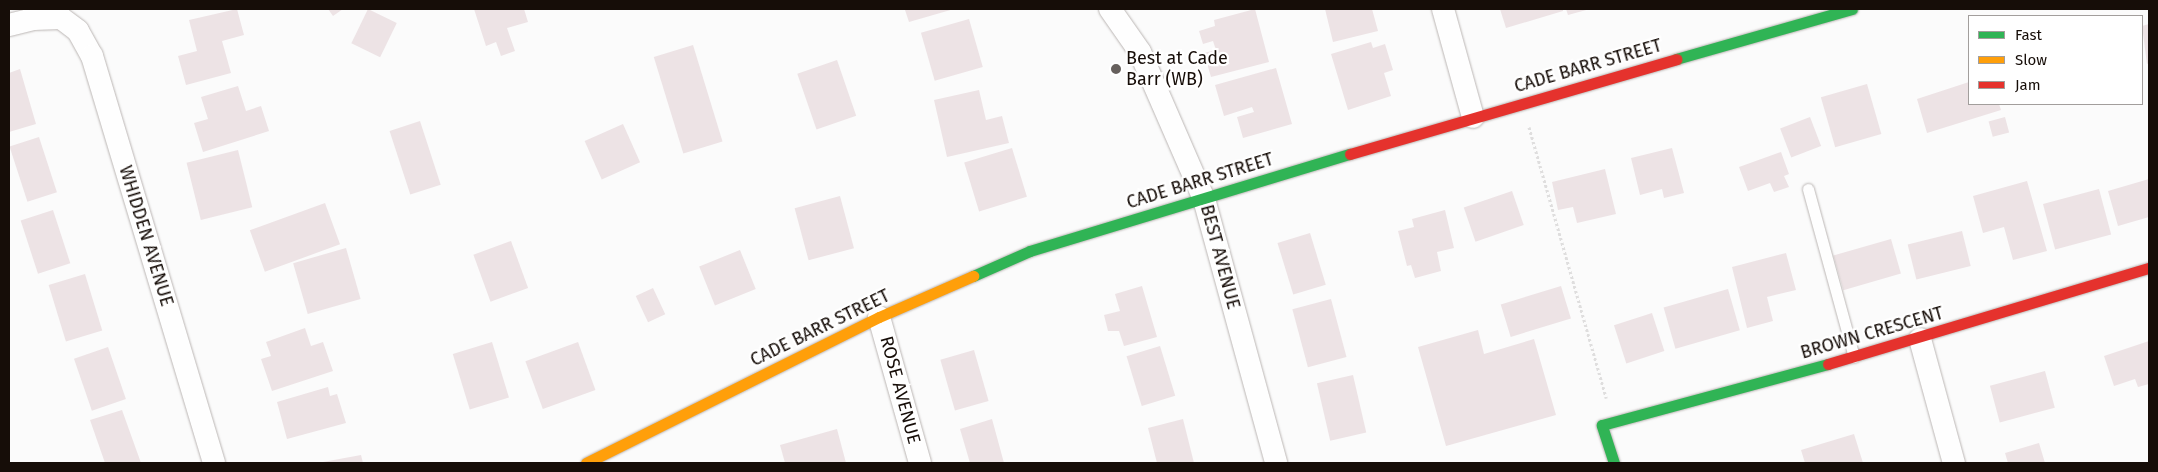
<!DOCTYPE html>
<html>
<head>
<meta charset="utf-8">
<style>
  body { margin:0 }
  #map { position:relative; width:2158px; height:472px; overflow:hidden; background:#fbfbfb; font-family:"Fira Sans",sans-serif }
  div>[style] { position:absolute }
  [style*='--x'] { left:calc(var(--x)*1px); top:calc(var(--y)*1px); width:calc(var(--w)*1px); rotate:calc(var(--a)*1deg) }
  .building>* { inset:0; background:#ede3e5; transform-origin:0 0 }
  .path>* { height:3px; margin-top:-1.5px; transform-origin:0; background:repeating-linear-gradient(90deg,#dfdede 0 2.5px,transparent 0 5px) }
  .roads { filter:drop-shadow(0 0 1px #bbb6b4) drop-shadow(0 0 1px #bbb6b4) }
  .lane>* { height:11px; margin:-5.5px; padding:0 5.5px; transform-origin:5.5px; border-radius:5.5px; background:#fefefe }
  .street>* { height:22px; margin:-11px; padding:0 11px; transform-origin:11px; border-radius:11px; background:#fefefe }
  .fast>* { height:11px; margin:-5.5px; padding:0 5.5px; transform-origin:5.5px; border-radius:5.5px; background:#30b455 }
  .slow>* { height:11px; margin:-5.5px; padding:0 5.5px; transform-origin:5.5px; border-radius:5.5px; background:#ff9f0a }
  .jam>* { height:11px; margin:-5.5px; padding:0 5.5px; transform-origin:5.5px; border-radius:5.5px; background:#e5322d }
  .dots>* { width:14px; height:14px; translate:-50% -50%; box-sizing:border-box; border:2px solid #fff; border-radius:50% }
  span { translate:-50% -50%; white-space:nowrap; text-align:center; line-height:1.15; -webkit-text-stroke:4.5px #fff; paint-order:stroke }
  .poi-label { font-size:18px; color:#160d08 }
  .left { translate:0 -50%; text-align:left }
  .street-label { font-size:18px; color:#160d08 }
  .frame { position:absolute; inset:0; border:10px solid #160d08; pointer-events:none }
  .legend { position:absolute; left:1968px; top:15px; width:175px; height:90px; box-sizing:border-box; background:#fff; border:1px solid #a29e9c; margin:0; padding:6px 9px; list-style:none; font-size:15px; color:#160d08 }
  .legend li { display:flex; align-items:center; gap:10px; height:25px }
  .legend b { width:25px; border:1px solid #a29e9c }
</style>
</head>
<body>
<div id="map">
  <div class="building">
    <i style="clip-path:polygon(237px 9px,244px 35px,222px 41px,231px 73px,186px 85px,178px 56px,197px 51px,189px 20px)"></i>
    <i style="clip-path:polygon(328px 9px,343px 9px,333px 16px)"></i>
    <i style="left:368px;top:9px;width:32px;height:38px;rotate:26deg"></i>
    <i style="clip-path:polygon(474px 9px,524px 9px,528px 22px,507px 28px,515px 51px,501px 56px,496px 42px,486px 46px)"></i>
    <i style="clip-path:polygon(911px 9px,954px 9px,909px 22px,905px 10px)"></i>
    <i style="clip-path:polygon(1255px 9px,1269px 62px,1211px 77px,1204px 53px,1216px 50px,1213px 41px,1203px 44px,1199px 31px,1215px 26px,1214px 20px)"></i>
    <i style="clip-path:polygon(1325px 9px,1372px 9px,1378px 31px,1333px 42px)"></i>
    <i style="clip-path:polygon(1500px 9px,1563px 9px,1563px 11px,1506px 28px)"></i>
    <i style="clip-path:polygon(1566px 9px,1590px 9px,1568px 15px)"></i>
    <i style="left:969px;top:19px;width:50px;height:50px;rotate:74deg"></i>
    <i style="clip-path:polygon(2149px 24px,2149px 63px,2147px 64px,2142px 26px)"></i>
    <i style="clip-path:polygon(1371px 42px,1373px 48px,1385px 44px,1393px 70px,1384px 73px,1391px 96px,1348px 110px,1331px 54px)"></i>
    <i style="left:693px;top:45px;width:101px;height:41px;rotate:73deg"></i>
    <i style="left:837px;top:60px;width:59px;height:42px;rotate:71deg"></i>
    <i style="clip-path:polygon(1276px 68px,1292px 124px,1243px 138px,1237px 117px,1254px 112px,1252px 107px,1224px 116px,1215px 85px)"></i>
    <i style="clip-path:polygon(20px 69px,36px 124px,9px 132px,9px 73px)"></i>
    <i style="clip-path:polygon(1969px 82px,1969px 104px,1999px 104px,2001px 110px,1927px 133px,1917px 99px)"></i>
    <i style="left:1867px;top:84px;width:52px;height:48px;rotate:74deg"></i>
    <i style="clip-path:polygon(238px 86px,246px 111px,261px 106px,269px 131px,203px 152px,194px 123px,208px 119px,201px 97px)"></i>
    <i style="clip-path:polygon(979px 90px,986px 120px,1002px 116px,1009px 143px,947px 157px,934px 100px)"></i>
    <i style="left:1810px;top:117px;width:31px;height:32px;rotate:69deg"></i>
    <i style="left:2005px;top:117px;width:16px;height:17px;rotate:75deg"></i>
    <i style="left:420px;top:121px;width:67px;height:32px;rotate:72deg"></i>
    <i style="left:623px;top:124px;width:42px;height:42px;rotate:66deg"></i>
    <i style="left:39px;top:137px;width:58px;height:31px;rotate:72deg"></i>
    <i style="left:1012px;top:148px;width:51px;height:50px;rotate:73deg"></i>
    <i style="clip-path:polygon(1672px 148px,1684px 193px,1664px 198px,1662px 189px,1640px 195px,1631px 158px)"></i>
    <i style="left:238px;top:150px;width:59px;height:53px;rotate:76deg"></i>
    <i style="clip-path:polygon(1781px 152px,1789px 174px,1784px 176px,1789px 187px,1774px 192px,1770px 183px,1748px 191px,1739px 167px)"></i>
    <i style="clip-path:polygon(1605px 169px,1616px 214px,1577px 223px,1573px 207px,1558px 210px,1552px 182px)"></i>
    <i style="clip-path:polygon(2149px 179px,2149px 217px,2118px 226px,2108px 191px)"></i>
    <i style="clip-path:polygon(2027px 181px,2047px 251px,2013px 260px,2004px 227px,1983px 233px,1973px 196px)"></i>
    <i style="left:2099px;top:189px;width:47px;height:58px;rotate:75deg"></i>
    <i style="left:1512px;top:191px;width:36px;height:51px;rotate:71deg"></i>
    <i style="left:840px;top:196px;width:54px;height:47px;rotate:75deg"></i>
    <i style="left:325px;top:203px;width:44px;height:80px;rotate:70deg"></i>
    <i style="left:53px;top:210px;width:56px;height:34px;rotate:72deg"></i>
    <i style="clip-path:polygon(1445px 210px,1454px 248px,1437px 252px,1441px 271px,1415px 278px,1411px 265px,1407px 266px,1398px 231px,1414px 227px,1412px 219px)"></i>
    <i style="left:1962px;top:231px;width:36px;height:56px;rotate:76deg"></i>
    <i style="left:1310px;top:233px;width:54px;height:34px;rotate:73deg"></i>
    <i style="left:1891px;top:239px;width:36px;height:60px;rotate:74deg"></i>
    <i style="left:511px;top:241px;width:50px;height:40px;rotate:70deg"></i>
    <i style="left:346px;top:248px;width:53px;height:55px;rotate:74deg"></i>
    <i style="left:740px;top:250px;width:42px;height:44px;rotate:68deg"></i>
    <i style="clip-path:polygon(1786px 253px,1796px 290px,1767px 297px,1773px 321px,1747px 328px,1732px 267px)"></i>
    <i style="left:85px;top:274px;width:59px;height:38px;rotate:73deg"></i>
    <i style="clip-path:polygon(1142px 286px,1157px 337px,1124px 346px,1119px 331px,1108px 331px,1104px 315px,1120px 311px,1115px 294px)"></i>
    <i style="left:1561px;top:286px;width:34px;height:63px;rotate:73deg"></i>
    <i style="left:653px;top:288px;width:29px;height:19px;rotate:65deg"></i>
    <i style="left:1728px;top:289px;width:43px;height:67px;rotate:74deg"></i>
    <i style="left:1331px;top:299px;width:60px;height:40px;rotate:75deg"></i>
    <i style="left:1652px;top:313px;width:40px;height:40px;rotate:72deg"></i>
    <i style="clip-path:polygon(305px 328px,311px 346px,323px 342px,333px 371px,272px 391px,261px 359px,271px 356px,266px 342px)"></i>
    <i style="clip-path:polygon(1478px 330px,1484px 354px,1534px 339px,1556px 415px,1446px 446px,1418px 347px)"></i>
    <i style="clip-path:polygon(2149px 341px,2149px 384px,2138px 387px,2135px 379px,2114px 386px,2104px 356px)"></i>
    <i style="left:492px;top:342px;width:58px;height:41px;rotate:73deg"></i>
    <i style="left:578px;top:342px;width:51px;height:56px;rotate:70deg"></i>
    <i style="left:1160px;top:346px;width:52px;height:35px;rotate:73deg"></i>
    <i style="left:108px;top:347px;width:55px;height:36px;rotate:71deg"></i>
    <i style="left:974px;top:350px;width:53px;height:35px;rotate:74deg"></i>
    <i style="left:2045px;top:371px;width:38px;height:57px;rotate:75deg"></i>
    <i style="left:1353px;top:375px;width:59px;height:37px;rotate:77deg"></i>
    <i style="clip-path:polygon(328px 387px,330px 396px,337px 394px,346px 423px,287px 439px,277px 402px)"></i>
    <i style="clip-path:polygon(122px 410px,141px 463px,105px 463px,90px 420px)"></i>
    <i style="clip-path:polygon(992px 419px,1004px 463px,970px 463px,960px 429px)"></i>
    <i style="clip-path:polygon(1183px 419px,1194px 463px,1157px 463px,1148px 428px)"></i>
    <i style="clip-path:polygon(837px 429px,846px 463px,785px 463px,780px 445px)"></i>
    <i style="clip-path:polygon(1854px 434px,1863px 463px,1805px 463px,1801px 450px)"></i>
    <i style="clip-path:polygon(2039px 443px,2045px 463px,2008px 463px,2005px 453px)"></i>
    <i style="clip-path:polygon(361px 455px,363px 463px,323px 463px,323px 462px)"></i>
  </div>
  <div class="path">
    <i style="--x:1529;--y:127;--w:282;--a:74.1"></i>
  </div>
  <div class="roads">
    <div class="lane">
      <i style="--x:1808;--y:189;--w:174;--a:74.7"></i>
    </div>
    <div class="street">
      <i style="--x:1110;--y:9;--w:52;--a:55.1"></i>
      <i style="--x:1140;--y:52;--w:160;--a:66.5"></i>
      <i style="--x:1204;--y:199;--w:274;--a:74.7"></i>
      <i style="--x:1443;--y:9;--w:112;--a:74.5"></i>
      <i style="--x:9;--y:25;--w:25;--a:-14"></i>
      <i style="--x:33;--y:19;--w:28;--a:-2"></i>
      <i style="--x:61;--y:18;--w:21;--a:37"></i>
      <i style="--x:78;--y:31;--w:29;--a:61"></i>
      <i style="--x:92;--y:56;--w:425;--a:73.3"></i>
      <i style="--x:879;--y:317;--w:152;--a:74.3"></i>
      <i style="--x:1920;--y:339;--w:129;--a:74.7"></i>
    </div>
    <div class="fast">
      <i style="--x:1676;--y:59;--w:183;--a:-15.9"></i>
      <i style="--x:973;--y:276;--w:62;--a:-23.7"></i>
      <i style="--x:1030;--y:251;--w:334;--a:-16.9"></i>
      <i style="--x:1614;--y:463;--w:40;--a:-108"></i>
      <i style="--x:1602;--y:425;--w:234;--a:-15.1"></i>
    </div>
    <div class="slow">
      <i style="--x:586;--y:463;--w:327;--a:-26.5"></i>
      <i style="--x:879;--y:317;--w:103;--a:-23.6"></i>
    </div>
    <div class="jam">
      <i style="--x:1350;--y:154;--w:340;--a:-16.2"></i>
      <i style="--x:1828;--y:364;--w:335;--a:-16.7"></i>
    </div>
  </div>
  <div class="dots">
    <i style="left:1116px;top:69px;background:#66605d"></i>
  </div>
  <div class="poi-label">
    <span class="left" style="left:1126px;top:69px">Best at Cade<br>Barr (WB)</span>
  </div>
  <div class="street-label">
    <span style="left:1588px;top:66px;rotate:-16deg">CADE BARR STREET</span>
    <span style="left:1200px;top:181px;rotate:-17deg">CADE BARR STREET</span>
    <span style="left:146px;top:236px;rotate:73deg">WHIDDEN AVENUE</span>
    <span style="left:1220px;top:257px;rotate:75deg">BEST AVENUE</span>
    <span style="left:820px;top:328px;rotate:-26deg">CADE BARR STREET</span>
    <span style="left:1872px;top:333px;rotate:-16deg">BROWN CRESCENT</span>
    <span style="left:900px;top:390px;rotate:75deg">ROSE AVENUE</span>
  </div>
  <div class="frame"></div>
  <ul class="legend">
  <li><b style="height:6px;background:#30b455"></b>Fast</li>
  <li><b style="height:6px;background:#ff9f0a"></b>Slow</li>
  <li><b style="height:6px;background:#e5322d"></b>Jam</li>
  </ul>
</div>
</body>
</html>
